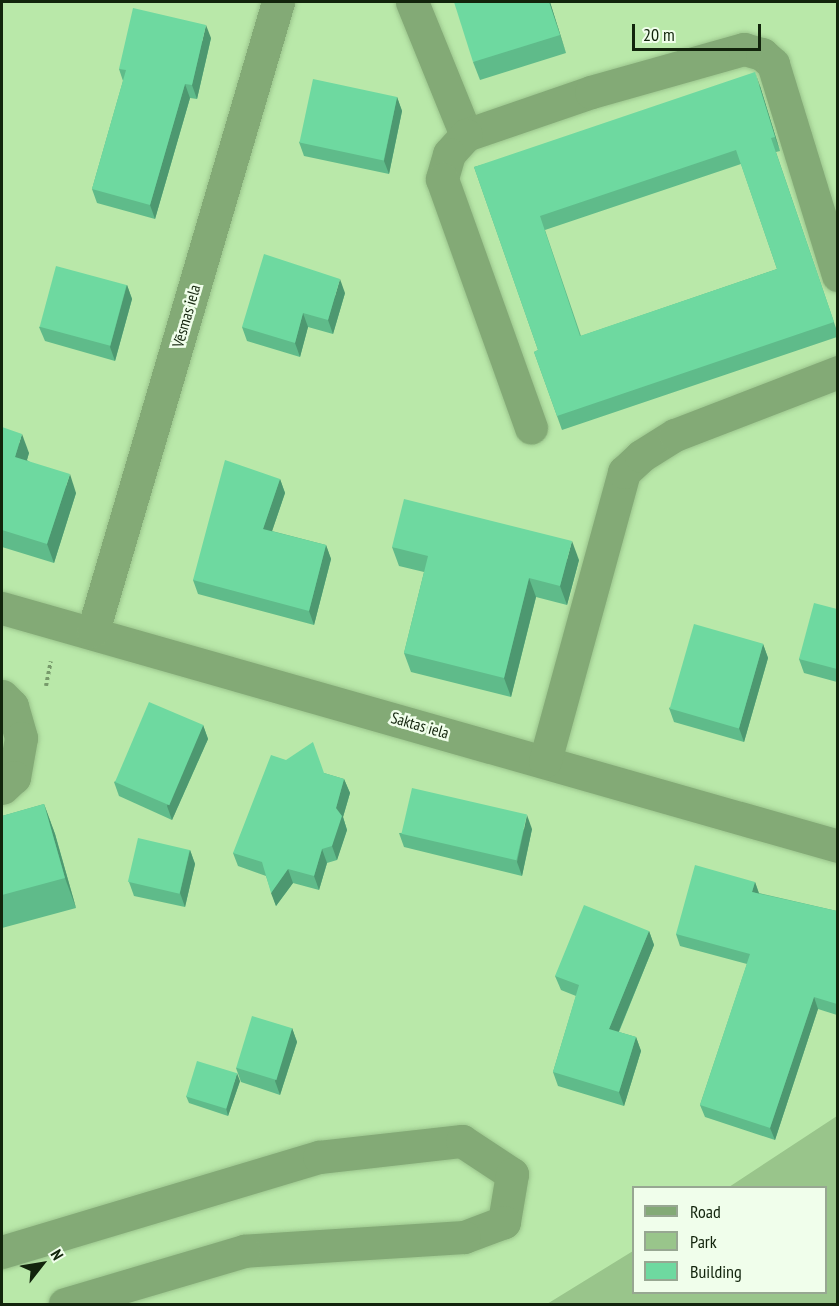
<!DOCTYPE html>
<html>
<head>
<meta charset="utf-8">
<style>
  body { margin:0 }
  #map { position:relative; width:839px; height:1306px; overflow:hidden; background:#b9e8a9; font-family:"PT Sans Narrow",sans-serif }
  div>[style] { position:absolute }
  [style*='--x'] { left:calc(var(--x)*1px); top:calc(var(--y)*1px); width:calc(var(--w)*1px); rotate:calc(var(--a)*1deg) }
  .green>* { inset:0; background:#99c58b }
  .path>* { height:4px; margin-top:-2px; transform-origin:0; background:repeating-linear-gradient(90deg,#779a6b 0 3px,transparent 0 6px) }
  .roads { filter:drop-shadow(0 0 2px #9bc58d) drop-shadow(0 0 2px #9bc58d) }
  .minor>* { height:33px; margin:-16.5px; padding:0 16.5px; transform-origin:16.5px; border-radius:16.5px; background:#83aa76 }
  .wall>* { inset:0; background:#5fbb8a }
  .shaded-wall>* { inset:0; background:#4d9870 }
  .building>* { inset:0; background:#6ed9a0; transform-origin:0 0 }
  span { translate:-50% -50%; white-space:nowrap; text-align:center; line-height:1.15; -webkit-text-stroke:5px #f0feeb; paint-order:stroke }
  .street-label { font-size:16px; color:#12240c }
  .frame { position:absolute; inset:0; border:3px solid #12240c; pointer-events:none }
  .legend { position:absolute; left:632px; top:1186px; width:195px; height:108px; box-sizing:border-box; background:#f0feeb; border:2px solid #97a792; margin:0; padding:8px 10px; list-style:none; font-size:18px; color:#12240c }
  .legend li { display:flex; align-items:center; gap:12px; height:30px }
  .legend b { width:30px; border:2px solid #97a792 }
  .north { position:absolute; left:12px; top:1234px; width:60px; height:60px; -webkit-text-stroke:4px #f0feeb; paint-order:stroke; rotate:59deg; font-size:16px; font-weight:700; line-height:24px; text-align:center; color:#12240c }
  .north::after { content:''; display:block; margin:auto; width:21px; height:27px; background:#12240c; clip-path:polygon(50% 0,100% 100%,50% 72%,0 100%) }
  .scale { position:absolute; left:632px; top:24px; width:129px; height:27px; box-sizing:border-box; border:3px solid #12240c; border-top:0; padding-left:8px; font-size:18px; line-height:21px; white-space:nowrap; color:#12240c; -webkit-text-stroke:4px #f0feeb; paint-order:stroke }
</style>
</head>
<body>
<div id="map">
  <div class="green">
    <i style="clip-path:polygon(837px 1116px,837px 1304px,547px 1304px,633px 1251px,634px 1292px,826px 1292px,826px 1188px,729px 1187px)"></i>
  </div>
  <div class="path">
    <i style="--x:46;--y:686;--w:25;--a:-79"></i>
  </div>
  <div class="roads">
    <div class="minor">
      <i style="--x:412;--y:2;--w:144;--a:67.9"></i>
      <i style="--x:466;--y:135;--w:132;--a:-19"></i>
      <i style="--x:591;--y:92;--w:159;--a:-15.7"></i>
      <i style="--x:744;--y:49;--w:19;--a:16"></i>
      <i style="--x:762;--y:54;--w:15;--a:42"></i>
      <i style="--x:773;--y:64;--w:221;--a:72.9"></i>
      <i style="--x:466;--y:135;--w:25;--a:132"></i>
      <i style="--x:449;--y:154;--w:26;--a:106"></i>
      <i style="--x:442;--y:179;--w:264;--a:70.3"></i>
      <i style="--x:2;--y:608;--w:869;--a:15.89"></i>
      <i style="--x:93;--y:631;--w:656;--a:-73.61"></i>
      <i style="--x:2;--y:696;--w:14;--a:45"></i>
      <i style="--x:12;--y:706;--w:33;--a:74"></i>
      <i style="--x:21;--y:738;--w:40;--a:100"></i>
      <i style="--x:14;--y:777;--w:16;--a:137"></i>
      <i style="--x:545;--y:761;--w:300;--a:-74.7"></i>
      <i style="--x:624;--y:472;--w:23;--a:-43"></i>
      <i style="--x:641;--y:456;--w:40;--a:-32"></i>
      <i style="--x:675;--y:435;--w:175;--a:-21.1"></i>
      <i style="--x:2;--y:1252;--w:331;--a:-16.7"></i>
      <i style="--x:319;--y:1157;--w:144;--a:-6.4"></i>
      <i style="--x:462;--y:1141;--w:60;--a:33.4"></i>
      <i style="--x:512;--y:1174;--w:49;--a:99.5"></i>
      <i style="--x:504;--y:1222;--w:43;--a:159.4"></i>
      <i style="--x:464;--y:1237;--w:220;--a:176.4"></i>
      <i style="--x:244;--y:1251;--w:187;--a:163.5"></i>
    </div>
  </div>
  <div class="wall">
    <i style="clip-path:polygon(550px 2px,566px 53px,480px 80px,473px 62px)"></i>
    <i style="clip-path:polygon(211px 38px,197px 99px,190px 98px,155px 219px,97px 203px,92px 189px,123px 81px,119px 69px)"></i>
    <i style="clip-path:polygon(evenodd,760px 86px,780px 151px,776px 152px,837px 331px,837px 337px,562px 430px,534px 352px,538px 350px,474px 167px,760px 86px,741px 164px,777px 269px,581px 336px,545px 230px,741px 164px)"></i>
    <i style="clip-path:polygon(397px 97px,402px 111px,389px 174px,304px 156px,299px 142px)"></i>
    <i style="clip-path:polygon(127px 285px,132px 299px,115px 361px,45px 341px,39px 327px)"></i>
    <i style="clip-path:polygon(345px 293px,333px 334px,308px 327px,300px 357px,247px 341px,242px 327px)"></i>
    <i style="clip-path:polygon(2px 427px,29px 453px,27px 460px,76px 493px,54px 563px,2px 547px)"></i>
    <i style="clip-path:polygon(280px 479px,285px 493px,272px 531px,326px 545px,331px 559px,314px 625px,198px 594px,193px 580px)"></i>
    <i style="clip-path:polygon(392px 547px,579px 560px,567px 605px,536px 597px,511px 697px,411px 672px,404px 653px,424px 572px,399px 566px)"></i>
    <i style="clip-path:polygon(837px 609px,837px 682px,804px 673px,799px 659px)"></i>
    <i style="clip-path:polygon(763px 644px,768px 658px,744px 742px,674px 722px,669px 708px)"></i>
    <i style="clip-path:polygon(203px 725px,208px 739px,172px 820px,119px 796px,114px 782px)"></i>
    <i style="clip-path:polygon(324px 773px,344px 779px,350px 793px,343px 817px,347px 830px,337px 860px,327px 863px,319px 890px,293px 883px,276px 906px,266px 876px,238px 866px,233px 853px)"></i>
    <i style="clip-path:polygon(44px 804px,55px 834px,76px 908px,2px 928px,2px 816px)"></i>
    <i style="clip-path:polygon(532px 829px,522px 876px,404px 847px,399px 833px)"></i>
    <i style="clip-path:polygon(190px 850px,195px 864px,185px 907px,134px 896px,129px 882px)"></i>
    <i style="clip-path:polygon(755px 882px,759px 893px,837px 911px,837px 1015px,818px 1009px,775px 1140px,705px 1117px,700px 1105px,747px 964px,680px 946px,676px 934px)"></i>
    <i style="clip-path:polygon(649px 931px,654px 945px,619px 1032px,636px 1037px,641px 1051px,624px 1106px,558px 1086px,553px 1072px,576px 996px,561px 990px,555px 976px)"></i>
    <i style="clip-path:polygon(292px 1028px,297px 1042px,280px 1095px,241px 1082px,236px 1068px)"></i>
    <i style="clip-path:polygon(240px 1081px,228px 1116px,189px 1103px,186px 1096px)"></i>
  </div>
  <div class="shaded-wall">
    <i style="clip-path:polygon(549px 2px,550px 2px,566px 53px)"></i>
    <i style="clip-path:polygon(206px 25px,211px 38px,197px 99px,192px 85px)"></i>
    <i style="clip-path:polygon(755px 72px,760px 86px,780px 151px,775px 137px)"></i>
    <i style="clip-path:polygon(185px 84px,190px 98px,155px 219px,150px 205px)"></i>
    <i style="clip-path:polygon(397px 97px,402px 111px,389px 174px,384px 161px)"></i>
    <i style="clip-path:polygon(340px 279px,345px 293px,333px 334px,328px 320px)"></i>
    <i style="clip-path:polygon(127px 285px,132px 299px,115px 361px,110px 347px)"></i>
    <i style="clip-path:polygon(303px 313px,308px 327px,300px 357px,295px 343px)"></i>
    <i style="clip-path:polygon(22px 434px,29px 453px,22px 476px,15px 457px)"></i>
    <i style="clip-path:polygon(70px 474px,76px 493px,54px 563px,47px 544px)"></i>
    <i style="clip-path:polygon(280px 479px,285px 493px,268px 543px,263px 529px)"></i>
    <i style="clip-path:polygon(572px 541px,579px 560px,567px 605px,560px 586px)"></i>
    <i style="clip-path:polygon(326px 545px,331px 559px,314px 625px,309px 611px)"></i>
    <i style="clip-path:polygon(529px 578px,536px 597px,511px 697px,504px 678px)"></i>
    <i style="clip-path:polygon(763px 644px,768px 658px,744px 742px,739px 728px)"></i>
    <i style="clip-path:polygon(203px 725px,208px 739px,172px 820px,167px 806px)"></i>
    <i style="clip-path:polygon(344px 779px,350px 793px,343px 817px,347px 830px,337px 860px,332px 846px,336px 808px)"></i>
    <i style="clip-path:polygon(44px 804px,55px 834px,76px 908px,65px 878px)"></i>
    <i style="clip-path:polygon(527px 815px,532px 829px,522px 876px,517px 862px)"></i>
    <i style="clip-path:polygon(322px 849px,327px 863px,319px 890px,314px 876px)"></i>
    <i style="clip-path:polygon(190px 850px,195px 864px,185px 907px,180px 893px)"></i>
    <i style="clip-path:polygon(288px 869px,293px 883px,276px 906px,271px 893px)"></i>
    <i style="clip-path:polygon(755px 882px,759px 894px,752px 892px)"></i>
    <i style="clip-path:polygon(649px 931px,654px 945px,614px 1043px,609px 1029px)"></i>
    <i style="clip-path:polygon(814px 997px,818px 1009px,775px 1140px,770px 1128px)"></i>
    <i style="clip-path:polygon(292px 1028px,297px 1042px,280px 1095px,275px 1081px)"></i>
    <i style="clip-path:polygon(636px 1037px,641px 1051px,624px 1106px,619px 1092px)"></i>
    <i style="clip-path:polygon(237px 1073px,240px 1081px,228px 1116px,226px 1108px)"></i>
  </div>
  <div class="building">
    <i style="clip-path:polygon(454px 2px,549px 2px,560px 35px,473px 62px)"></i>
    <i style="clip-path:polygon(133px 8px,206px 25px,192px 85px,185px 84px,150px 205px,92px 189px,126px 70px,119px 69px)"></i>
    <i style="clip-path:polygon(evenodd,755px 72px,775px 137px,771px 138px,834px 322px,557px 416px,534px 352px,538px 350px,474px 167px,755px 72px,736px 150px,777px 269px,580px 336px,540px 216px,736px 150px)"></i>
    <i style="left:313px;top:79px;width:86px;height:65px;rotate:12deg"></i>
    <i style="clip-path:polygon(264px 254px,340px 279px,328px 320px,303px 313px,295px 343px,242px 327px)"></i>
    <i style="left:56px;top:266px;width:73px;height:63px;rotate:15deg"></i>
    <i style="clip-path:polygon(2px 427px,22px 434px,15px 457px,70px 474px,47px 544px,2px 530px)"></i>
    <i style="clip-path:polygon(225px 460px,280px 479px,263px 529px,326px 545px,309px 611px,193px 580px)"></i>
    <i style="clip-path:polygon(404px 499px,572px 541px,560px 586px,529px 578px,504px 678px,404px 653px,428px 556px,392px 547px)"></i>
    <i style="clip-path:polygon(814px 603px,837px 609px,837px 669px,799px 659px)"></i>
    <i style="left:694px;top:624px;width:72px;height:88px;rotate:16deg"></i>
    <i style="left:149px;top:702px;width:59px;height:87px;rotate:23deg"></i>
    <i style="clip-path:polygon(313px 742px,324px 773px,344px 779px,336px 808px,342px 816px,332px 846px,322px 849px,314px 876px,288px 869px,271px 893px,262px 862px,233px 853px,271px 755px,286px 760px)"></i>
    <i style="left:412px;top:788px;width:118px;height:47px;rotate:13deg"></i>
    <i style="clip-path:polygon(44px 804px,65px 878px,2px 895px,2px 816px)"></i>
    <i style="left:138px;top:838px;width:53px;height:45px;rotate:13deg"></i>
    <i style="clip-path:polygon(695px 865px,755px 882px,752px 892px,837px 911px,837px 1004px,814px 997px,770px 1128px,700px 1105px,750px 954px,676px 934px)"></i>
    <i style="clip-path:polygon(584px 905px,649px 931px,609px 1029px,636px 1037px,619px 1092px,553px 1072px,579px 985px,555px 976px)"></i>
    <i style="left:252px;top:1016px;width:42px;height:54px;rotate:17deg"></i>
    <i style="left:197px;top:1061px;width:42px;height:37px;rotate:17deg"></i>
  </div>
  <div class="street-label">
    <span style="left:186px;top:316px;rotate:-74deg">Vēsmas iela</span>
    <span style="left:420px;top:725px;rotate:16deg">Saktas iela</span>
  </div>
  <div class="frame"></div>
  <ul class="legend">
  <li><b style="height:8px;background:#83aa76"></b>Road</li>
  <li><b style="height:16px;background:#99c58b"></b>Park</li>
  <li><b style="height:16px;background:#6ed9a0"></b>Building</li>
  </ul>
  <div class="north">N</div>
  <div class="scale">20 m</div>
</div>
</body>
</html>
